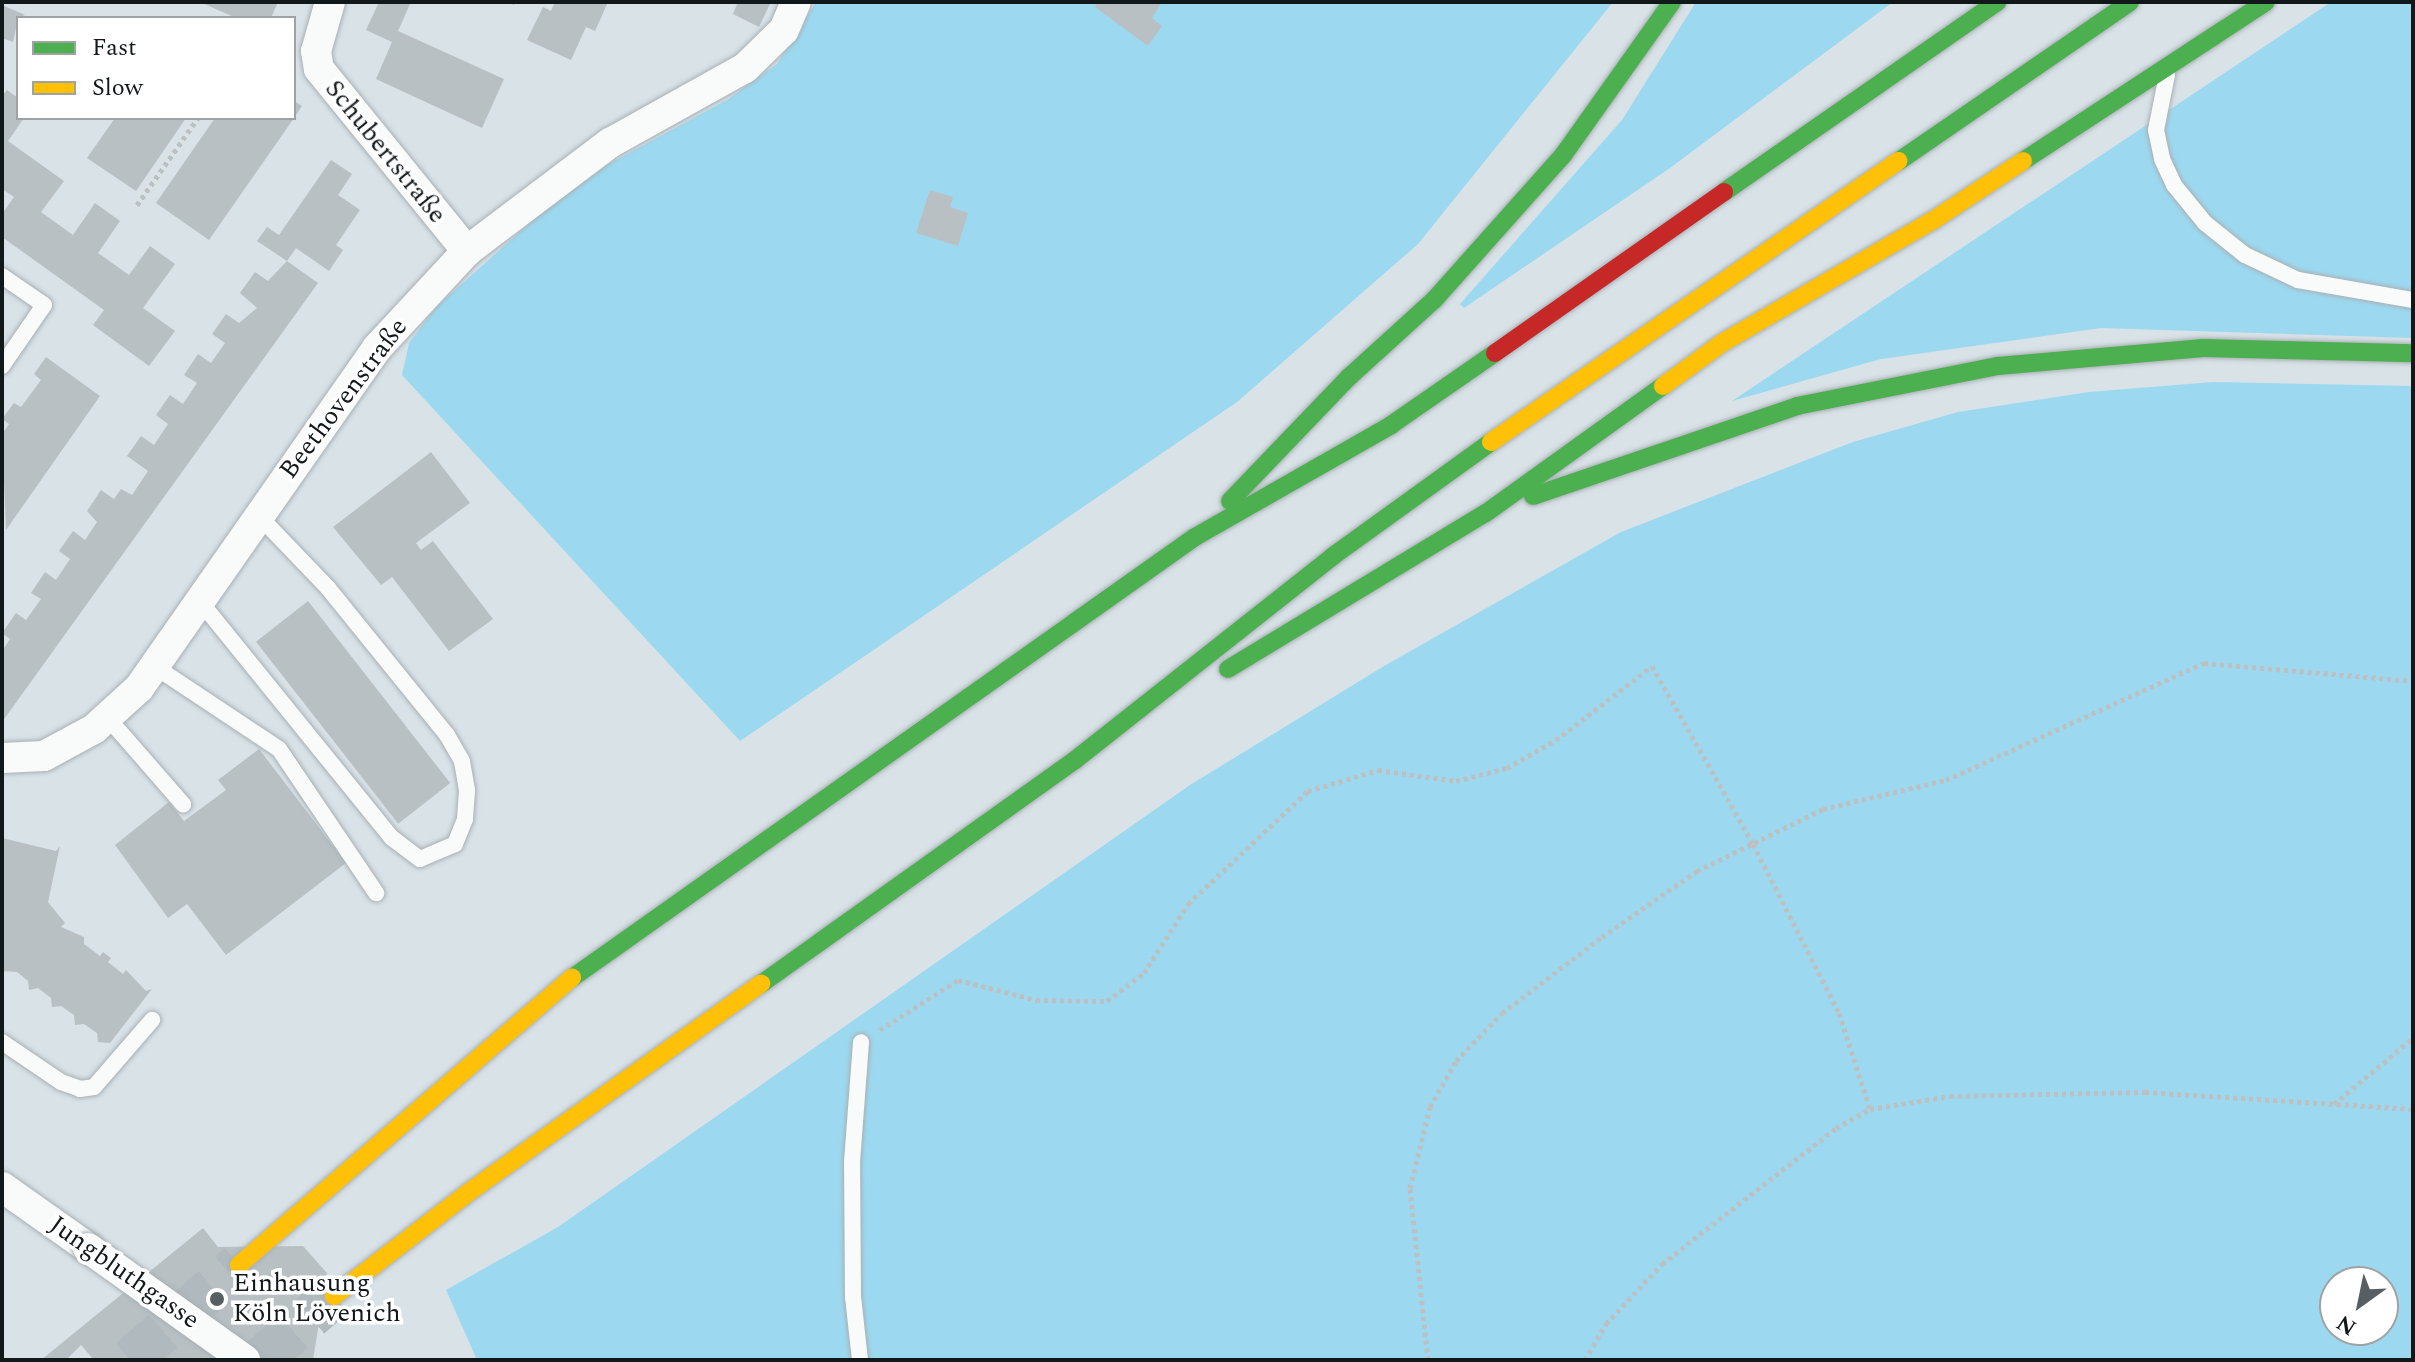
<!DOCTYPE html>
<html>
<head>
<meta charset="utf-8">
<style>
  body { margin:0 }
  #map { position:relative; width:2415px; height:1362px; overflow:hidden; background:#d8e2e7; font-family:Spectral,serif }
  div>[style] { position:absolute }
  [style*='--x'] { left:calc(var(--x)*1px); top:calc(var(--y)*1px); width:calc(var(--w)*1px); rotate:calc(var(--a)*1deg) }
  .green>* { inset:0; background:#9cd9f0 }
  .building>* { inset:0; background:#b8c0c4; transform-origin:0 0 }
  .highway-tunnel>* { height:44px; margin-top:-22px; transform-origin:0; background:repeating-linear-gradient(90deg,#b0babe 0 44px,transparent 0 66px) }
  .path>* { height:5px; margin-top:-2.5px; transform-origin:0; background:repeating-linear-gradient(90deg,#bdc0c1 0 4px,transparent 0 8px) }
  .roads { filter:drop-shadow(0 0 2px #a9b0b4) drop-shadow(0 0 2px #a9b0b4) }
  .lane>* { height:16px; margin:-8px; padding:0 8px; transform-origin:8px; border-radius:8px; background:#f9fbfb }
  .street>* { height:30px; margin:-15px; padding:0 15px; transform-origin:15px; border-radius:15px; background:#f9fbfb }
  .fast>* { height:18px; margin:-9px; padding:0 9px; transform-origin:9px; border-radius:9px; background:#4caf50 }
  .slow>* { height:18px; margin:-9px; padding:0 9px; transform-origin:9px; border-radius:9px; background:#ffc107 }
  .jam>* { height:18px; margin:-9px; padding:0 9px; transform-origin:9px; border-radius:9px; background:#c62828 }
  .bridges { filter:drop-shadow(0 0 2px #a9b0b4) drop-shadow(0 0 2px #a9b0b4) }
  .street-bridge>* { height:30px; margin:-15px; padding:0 15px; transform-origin:15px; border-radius:15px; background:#f9fbfb }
  .dots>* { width:22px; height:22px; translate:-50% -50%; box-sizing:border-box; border:4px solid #fff; border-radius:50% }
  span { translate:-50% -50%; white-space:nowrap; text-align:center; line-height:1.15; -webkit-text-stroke:7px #fff; paint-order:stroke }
  .street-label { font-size:26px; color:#11181a }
  .poi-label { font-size:26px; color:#11181a }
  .left { translate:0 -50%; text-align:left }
  .frame { position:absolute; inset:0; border:4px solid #11181a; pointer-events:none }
  .legend { position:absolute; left:16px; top:16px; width:280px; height:104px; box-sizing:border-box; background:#fff; border:2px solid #a0a3a3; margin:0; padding:10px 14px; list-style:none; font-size:24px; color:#11181a }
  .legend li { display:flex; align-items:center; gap:16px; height:40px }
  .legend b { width:40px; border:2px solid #a0a3a3 }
  .north { position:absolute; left:2319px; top:1266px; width:80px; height:80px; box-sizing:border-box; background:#fff; border:2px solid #a0a3a3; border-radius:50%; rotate:213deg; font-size:22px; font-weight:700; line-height:32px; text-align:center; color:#11181a }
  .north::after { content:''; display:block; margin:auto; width:28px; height:36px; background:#575f62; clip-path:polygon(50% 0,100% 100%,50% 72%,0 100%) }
</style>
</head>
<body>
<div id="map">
  <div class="green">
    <i style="clip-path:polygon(816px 2px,1613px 2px,1418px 244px,1237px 402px,740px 741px,402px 375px,409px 343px,437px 306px,539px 215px,605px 166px,727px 100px,777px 64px)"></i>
    <i style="clip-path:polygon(1696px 2px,1893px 2px,1670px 168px,1464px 308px,1460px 304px,1622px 120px)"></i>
    <i style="clip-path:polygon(2331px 2px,2413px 2px,2413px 338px,2101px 328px,1881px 359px,1732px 401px)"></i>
    <i style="clip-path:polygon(evenodd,2213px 382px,2413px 386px,2413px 1360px,477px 1360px,446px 1290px,558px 1227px,1190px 785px,1384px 666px,1621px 532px,1853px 442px,1958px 412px,2089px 392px,2213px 382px,2335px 1282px,2383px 1282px,2383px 1330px,2335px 1330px,2335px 1282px)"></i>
  </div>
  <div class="building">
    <i style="clip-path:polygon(200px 2px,278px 2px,271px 18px,236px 18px)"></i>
    <i style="clip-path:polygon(379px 2px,411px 2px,398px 31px,504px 79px,482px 128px,376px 79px,392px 42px,366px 30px)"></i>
    <i style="clip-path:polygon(555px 2px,608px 2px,595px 31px,586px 27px,571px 60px,527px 40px,543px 7px,551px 11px)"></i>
    <i style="clip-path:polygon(738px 2px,771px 2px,759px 27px,733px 14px)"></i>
    <i style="clip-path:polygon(1098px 2px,1162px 2px,1152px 18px,1162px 26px,1148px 46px,1095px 7px)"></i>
    <i style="clip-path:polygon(2px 5px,25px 15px,18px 18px,13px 42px,2px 38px)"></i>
    <i style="clip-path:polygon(7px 90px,18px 98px,18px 118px,24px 118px,8px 141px,64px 181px,41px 212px,73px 235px,95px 203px,120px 221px,98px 253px,129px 275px,150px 246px,175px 264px,143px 308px,175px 331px,149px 366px,93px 325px,104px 310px,2px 237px,2px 214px,14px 197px,2px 189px,2px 96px)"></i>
    <i style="clip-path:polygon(294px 101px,302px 106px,294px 118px)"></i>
    <i style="clip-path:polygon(115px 118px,186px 118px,136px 191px,87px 158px)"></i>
    <i style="clip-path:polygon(215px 118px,294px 118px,209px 240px,156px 203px)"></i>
    <i style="clip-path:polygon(331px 160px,352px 174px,338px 195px,360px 210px,336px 245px,343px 250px,329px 271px,296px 248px,287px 261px,318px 283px,2px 722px,2px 651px,10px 639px,2px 633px,16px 613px,26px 620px,41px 599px,31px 593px,45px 572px,56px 580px,70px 559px,59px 551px,73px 531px,85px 540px,97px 522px,87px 511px,101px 490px,114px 499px,121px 489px,132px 495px,148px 471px,127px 456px,141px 436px,154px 445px,168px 424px,156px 415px,170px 395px,183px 404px,197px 383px,184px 375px,198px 354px,211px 363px,225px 343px,212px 334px,226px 314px,239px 323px,257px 308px,240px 293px,255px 272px,268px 281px,287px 261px,257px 241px,267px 227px,279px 235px)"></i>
    <i style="clip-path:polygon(930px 190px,953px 197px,950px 207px,968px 213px,958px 246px,916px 233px)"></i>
    <i style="clip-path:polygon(46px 357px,100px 396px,6px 530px,2px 434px,9px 424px,2px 419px,14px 403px,21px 407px,41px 380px,34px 374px)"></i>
    <i style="clip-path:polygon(431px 452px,470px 503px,416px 543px,421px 550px,433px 541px,493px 619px,449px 651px,392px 577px,381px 585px,333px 527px)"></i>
    <i style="left:308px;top:601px;width:231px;height:66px;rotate:52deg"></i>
    <i style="clip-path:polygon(259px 749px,346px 863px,226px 955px,187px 904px,168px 918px,115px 845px,169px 802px,184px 821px,226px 790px,218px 780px)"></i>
    <i style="clip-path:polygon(2px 838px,56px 851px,60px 846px,48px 902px,65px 923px,61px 927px,84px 937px,84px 944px,100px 956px,103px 952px,111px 958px,108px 962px,123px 974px,126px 970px,146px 991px,152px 989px,110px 1043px,98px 1042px,97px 1033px,84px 1024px,75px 1025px,74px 1015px,61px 1006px,52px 1007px,51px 998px,38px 988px,29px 990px,28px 981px,17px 972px,2px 971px)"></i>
    <i style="clip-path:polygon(203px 1228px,218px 1247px,303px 1246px,327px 1273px,313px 1360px,94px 1360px,81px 1345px,66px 1360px,41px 1360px)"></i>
  </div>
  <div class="highway-tunnel">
    <i style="--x:130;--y:1360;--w:145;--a:-41.1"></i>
    <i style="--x:260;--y:1360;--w:98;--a:-40.9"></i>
  </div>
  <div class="path">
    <i style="--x:513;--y:2;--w:1;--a:0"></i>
    <i style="--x:137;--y:205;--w:106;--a:-55"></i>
    <i style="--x:880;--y:1030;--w:93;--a:-32.7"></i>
    <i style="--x:958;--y:980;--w:81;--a:14.4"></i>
    <i style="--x:1036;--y:1000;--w:71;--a:0.8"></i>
    <i style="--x:1107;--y:1001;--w:46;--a:-37.1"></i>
    <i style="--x:1144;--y:973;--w:82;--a:-57.5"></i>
    <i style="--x:1188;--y:904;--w:165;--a:-43.3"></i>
    <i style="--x:1308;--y:791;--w:73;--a:-16.7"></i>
    <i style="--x:1378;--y:770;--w:79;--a:8"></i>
    <i style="--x:1456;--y:781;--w:53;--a:-14.3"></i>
    <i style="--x:1507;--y:768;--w:56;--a:-29.7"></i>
    <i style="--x:1556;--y:740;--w:121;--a:-37.6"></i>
    <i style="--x:1652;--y:666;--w:205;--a:60.4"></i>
    <i style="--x:1753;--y:844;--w:190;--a:63"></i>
    <i style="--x:1839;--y:1013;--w:101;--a:72.1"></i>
    <i style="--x:2334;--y:1104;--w:103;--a:-39.9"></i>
    <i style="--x:1428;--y:1360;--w:173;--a:-96"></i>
    <i style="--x:1410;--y:1188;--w:83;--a:-76.1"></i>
    <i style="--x:1430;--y:1107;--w:53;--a:-60.5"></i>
    <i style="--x:1456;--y:1061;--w:66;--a:-46.2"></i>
    <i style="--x:1502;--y:1013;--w:126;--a:-37.2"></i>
    <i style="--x:1602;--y:937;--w:116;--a:-34.8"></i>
    <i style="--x:1697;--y:871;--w:140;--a:-26.2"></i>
    <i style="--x:1823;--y:809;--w:126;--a:-13.3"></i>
    <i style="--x:1946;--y:780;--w:283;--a:-24.4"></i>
    <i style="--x:2204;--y:663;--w:210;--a:4.9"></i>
    <i style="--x:1585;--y:1360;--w:42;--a:-59.7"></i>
    <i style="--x:1606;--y:1324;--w:82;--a:-47"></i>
    <i style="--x:1662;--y:1264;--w:221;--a:-38"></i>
    <i style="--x:1836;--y:1128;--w:39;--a:-29"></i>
    <i style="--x:1870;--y:1109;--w:81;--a:-9.2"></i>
    <i style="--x:1950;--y:1096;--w:195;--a:-1.2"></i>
    <i style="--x:2145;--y:1092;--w:269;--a:3.6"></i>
  </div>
  <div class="roads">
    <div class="lane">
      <i style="--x:2167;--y:75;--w:56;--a:101.3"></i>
      <i style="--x:2156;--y:130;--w:30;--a:78"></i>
      <i style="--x:2162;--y:159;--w:29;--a:65"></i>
      <i style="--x:2174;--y:185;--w:49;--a:50.8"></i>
      <i style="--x:2205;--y:223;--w:51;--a:38.7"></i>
      <i style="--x:2245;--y:255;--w:59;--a:25.3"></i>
      <i style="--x:2298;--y:280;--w:117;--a:9.9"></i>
      <i style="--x:2;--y:276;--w:51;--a:34.6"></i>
      <i style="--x:44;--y:305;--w:74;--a:124.5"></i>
      <i style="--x:199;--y:600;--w:306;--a:51"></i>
      <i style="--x:392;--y:838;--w:35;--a:37"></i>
      <i style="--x:420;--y:859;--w:38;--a:-23"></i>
      <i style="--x:455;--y:844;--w:27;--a:-68"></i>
      <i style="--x:465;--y:819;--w:29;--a:-86"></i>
      <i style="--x:467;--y:790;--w:29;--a:-100"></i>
      <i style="--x:462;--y:761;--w:30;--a:-120"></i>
      <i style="--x:447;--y:735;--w:189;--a:-129"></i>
      <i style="--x:328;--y:588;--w:101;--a:-133.8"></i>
      <i style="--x:154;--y:666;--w:150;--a:33.6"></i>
      <i style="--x:279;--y:749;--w:174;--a:56"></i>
      <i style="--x:107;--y:717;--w:116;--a:48.9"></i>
      <i style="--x:2;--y:1042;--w:71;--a:34.1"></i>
      <i style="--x:61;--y:1082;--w:20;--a:20"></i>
      <i style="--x:80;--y:1089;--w:14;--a:-8"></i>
      <i style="--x:94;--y:1087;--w:89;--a:-49.1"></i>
      <i style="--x:860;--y:1360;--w:63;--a:-96.3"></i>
      <i style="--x:853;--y:1297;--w:135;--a:-90.4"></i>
      <i style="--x:852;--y:1162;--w:120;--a:-85.7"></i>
    </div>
    <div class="street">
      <i style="--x:330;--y:2;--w:51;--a:105.9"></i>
      <i style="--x:316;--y:51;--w:18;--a:81"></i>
      <i style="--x:319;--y:69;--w:235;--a:50.9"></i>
      <i style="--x:2;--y:758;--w:42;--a:-2.7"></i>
      <i style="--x:44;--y:756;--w:57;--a:-28.4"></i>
      <i style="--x:94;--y:729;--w:61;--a:-42.3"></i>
      <i style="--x:139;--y:688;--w:415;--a:-55"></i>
      <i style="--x:377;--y:348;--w:132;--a:-47.1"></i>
      <i style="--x:467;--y:251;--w:179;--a:-37.1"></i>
      <i style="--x:610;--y:143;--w:154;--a:-29.1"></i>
      <i style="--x:745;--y:68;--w:54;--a:-44.3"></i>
      <i style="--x:784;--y:30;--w:30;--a:-67"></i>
      <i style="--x:2;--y:1187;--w:105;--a:35.3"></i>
    </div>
    <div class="fast">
      <i style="--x:1899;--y:161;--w:280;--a:-34.5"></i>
      <i style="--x:2023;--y:161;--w:290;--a:-33.2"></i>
      <i style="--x:1724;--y:192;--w:333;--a:-34.8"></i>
      <i style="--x:1533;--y:496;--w:279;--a:-18.8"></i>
      <i style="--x:1797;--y:406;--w:205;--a:-11.3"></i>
      <i style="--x:1998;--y:366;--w:206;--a:-5"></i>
      <i style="--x:2203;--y:348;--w:210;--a:1.4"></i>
      <i style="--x:1230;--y:501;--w:172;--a:-46.2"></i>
      <i style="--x:1349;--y:377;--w:115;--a:-42.2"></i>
      <i style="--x:1434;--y:300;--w:195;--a:-48.3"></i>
      <i style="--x:1564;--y:154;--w:186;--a:-54.6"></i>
      <i style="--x:1228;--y:669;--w:301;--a:-31.2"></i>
      <i style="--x:1486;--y:513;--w:218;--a:-35.7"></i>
      <i style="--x:572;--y:978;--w:763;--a:-35.29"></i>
      <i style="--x:1195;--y:537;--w:226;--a:-29.7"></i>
      <i style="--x:1391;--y:425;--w:126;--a:-34.7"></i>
      <i style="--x:761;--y:984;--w:386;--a:-35.5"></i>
      <i style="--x:1075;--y:760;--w:329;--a:-38.3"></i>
      <i style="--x:1333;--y:556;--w:195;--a:-35.8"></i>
    </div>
    <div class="slow">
      <i style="--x:1663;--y:386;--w:73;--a:-36.1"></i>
      <i style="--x:1722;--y:343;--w:243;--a:-30.2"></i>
      <i style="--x:1932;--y:221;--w:109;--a:-33.4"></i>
      <i style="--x:1491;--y:442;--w:495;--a:-34.6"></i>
      <i style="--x:239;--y:1265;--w:440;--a:-40.8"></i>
      <i style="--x:334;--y:1296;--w:170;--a:-37.6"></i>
      <i style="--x:469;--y:1192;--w:359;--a:-35.5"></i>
    </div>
    <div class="jam">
      <i style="--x:1495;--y:353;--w:280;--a:-35.1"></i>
    </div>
  </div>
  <div class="bridges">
    <div class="street-bridge">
      <i style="--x:88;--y:1248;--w:193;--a:35.5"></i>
    </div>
  </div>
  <div class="dots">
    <i style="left:217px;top:1299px;background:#575f62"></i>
  </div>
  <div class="street-label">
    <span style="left:385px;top:152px;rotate:51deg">Schubertstraße</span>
    <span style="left:344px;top:399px;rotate:-53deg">Beethovenstraße</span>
    <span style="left:124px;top:1273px;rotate:35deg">Jungbluthgasse</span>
  </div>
  <div class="poi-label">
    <span class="left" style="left:233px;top:1299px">Einhausung<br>Köln Lövenich</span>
  </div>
  <div class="frame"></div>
  <ul class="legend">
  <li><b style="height:10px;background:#4caf50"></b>Fast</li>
  <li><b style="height:10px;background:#ffc107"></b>Slow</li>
  </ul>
  <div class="north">N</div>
</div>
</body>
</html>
